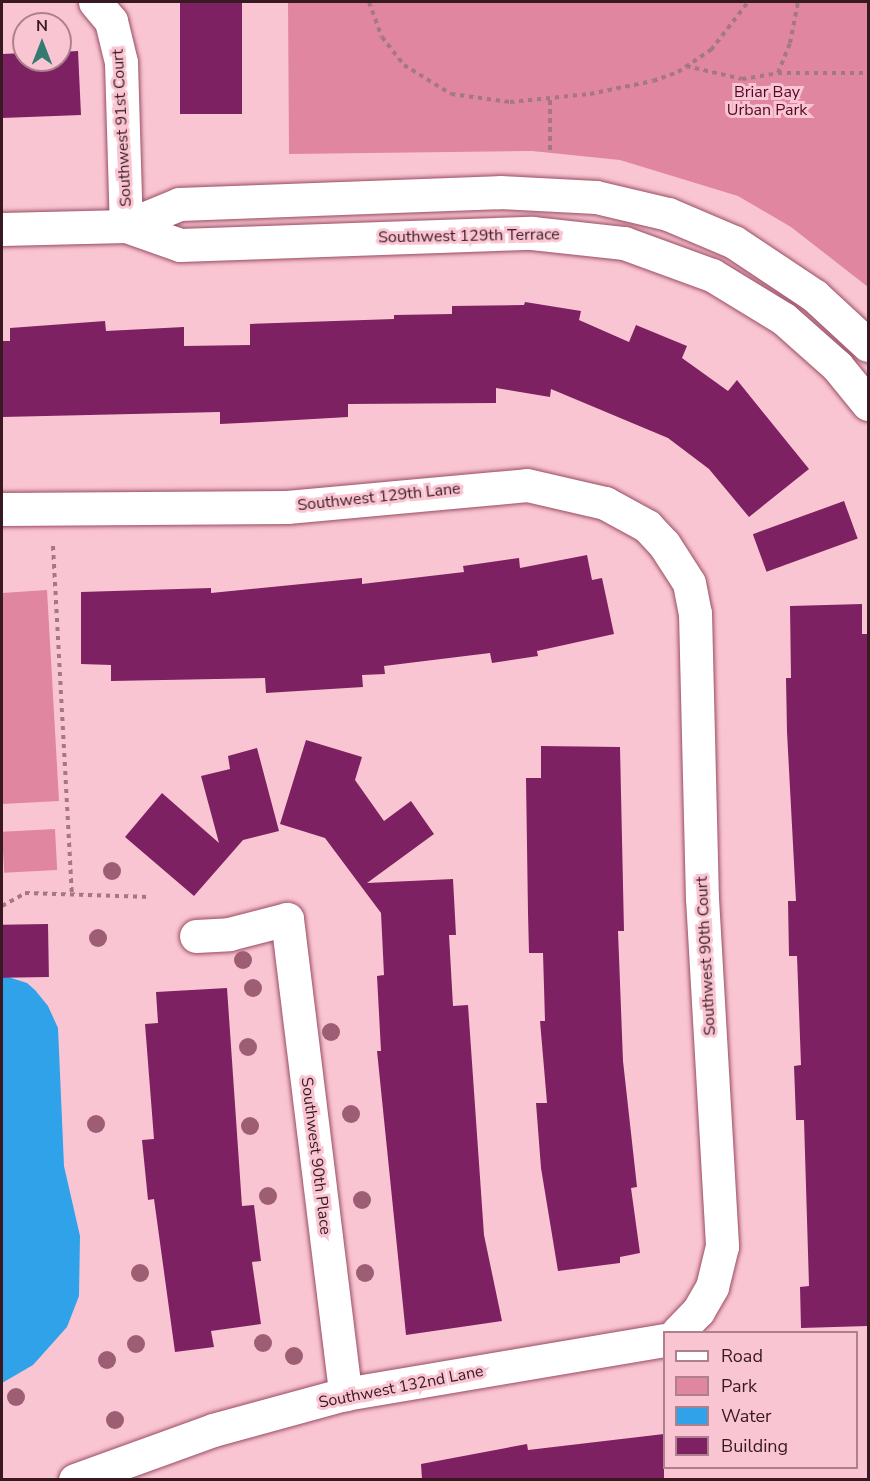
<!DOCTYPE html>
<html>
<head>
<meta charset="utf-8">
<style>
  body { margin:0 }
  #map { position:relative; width:870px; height:1481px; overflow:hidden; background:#fac5d2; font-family:"Nunito Sans",sans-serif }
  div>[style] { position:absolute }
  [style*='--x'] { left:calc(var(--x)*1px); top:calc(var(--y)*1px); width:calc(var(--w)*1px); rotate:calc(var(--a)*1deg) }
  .green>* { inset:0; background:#e086a0; transform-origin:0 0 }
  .water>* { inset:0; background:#2fa2ea }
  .building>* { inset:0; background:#7d2162; transform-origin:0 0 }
  .path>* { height:4px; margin-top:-2px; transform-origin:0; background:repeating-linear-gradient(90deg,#a37883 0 4.5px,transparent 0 9px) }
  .roads { filter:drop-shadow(0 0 2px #994d64) drop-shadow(0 0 2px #994d64) }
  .minor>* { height:33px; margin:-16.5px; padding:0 16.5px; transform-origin:16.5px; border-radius:16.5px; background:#fff }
  .trees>* { width:18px; height:18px; margin:-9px; border-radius:50%; background:#9d5e74 }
  span { translate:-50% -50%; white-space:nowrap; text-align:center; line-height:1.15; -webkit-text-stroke:6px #fac5d2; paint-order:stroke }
  .park-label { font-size:16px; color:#510927 }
  .street-label { font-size:16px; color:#381922 }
  .frame { position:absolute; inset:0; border:3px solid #381922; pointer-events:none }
  .legend { position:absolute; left:663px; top:1331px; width:195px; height:138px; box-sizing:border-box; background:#fac5d2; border:2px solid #ac808c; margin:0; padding:8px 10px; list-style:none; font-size:18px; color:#381922 }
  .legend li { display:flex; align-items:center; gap:12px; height:30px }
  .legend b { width:30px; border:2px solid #ac808c }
  .north { position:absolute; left:12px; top:12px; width:60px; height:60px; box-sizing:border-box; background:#fac5d2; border:2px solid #ac808c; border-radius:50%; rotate:0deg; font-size:16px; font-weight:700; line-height:24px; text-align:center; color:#381922 }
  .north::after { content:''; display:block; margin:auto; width:21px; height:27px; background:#357a6f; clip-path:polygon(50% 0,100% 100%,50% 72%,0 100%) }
</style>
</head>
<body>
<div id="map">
  <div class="green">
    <i style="clip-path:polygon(288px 2px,868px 2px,868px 287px,791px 227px,738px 196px,620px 160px,532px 151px,289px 154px)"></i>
    <i style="clip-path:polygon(47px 590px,59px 801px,2px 804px,2px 593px)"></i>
    <i style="left:55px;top:829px;width:41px;height:53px;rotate:87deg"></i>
  </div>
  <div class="water">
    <i style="clip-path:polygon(2px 975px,27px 983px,35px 990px,48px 1006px,58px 1028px,64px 1166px,80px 1236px,79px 1296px,67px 1327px,33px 1365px,2px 1383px)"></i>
  </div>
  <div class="building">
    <i style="left:180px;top:2px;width:62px;height:112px"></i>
    <i style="clip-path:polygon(78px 51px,81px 115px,2px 118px,2px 54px,24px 53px,24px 60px,60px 60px,60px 52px)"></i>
    <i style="clip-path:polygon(525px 302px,581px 311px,579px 320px,629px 342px,636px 325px,687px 346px,682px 358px,728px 391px,737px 380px,809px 469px,749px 517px,709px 469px,668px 438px,551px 389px,550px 397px,496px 388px,496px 403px,348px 404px,348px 417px,261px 422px,220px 424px,220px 412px,2px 417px,2px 341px,10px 341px,10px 328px,105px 321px,106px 331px,184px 327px,184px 346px,250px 345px,250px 324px,394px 319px,394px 315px,452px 314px,452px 306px,524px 305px)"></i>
    <i style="left:844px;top:501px;width:40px;height:97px;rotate:70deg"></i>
    <i style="clip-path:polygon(587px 555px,592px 580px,602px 578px,614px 634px,537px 651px,538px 656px,492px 663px,490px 653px,384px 666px,385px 674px,362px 675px,363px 687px,266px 693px,265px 678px,111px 681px,111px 665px,81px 664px,81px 592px,211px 588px,211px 593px,362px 578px,362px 584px,464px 572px,463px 566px,519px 558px,520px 568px)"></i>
    <i style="clip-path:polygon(862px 604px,862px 634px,868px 634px,868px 1326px,801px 1328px,800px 1287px,809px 1286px,804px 1120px,796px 1120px,794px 1066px,801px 1065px,797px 956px,789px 956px,788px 901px,796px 901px,787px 732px,786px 678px,791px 678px,790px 606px)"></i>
    <i style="clip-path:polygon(306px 740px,362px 757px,355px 780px,384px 821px,411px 801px,434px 834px,367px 883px,453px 879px,456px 935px,449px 935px,453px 1006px,468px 1005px,484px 1235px,502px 1321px,406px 1335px,377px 1051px,381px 1051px,377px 976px,384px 975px,381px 913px,325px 838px,280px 824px)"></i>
    <i style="clip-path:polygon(541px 746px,620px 747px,624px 931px,618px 931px,623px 1061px,637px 1187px,631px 1188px,640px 1253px,620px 1257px,620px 1263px,558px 1271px,541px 1168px,536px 1103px,547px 1103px,540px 1021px,545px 1021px,543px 953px,529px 953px,528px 913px,526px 778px,541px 778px)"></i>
    <i style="clip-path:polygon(257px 748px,279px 831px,243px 840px,194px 896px,125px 837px,162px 793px,219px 843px,201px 776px,230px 769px,228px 756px)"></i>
    <i style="left:48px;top:924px;width:53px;height:46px;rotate:89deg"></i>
    <i style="clip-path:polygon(227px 988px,242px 1206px,254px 1205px,261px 1261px,252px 1262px,261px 1324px,211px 1331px,214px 1347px,175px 1352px,154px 1199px,148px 1200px,142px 1140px,154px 1139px,145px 1024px,158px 1023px,156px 992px)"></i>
    <i style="clip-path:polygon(664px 1434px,664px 1479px,422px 1479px,421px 1464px,527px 1444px,528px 1450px)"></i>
  </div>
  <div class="path">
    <i style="--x:369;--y:2;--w:37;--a:70"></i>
    <i style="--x:382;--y:37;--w:36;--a:52"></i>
    <i style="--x:404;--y:65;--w:55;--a:31.7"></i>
    <i style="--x:451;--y:94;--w:60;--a:7.7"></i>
    <i style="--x:510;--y:102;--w:80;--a:-5.7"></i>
    <i style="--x:590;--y:94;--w:64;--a:-11.7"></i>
    <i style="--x:653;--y:81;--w:27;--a:-20"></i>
    <i style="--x:678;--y:72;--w:40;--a:-34"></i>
    <i style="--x:711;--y:50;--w:61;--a:-52.4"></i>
    <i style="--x:686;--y:66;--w:57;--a:13.1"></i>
    <i style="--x:742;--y:79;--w:36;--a:-9"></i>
    <i style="--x:778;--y:73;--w:90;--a:0"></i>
    <i style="--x:778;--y:73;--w:32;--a:-68"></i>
    <i style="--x:790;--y:43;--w:42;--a:-79"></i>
    <i style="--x:550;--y:150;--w:51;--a:-90"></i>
    <i style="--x:53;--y:546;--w:348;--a:86.9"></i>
    <i style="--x:2;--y:906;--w:26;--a:-29"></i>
    <i style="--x:25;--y:893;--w:125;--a:1.8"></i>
  </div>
  <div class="roads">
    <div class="minor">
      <i style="--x:95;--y:2;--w:25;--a:50"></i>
      <i style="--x:111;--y:21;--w:42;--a:76.3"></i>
      <i style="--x:121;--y:62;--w:164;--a:88.3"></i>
      <i style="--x:126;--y:226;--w:57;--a:19.4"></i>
      <i style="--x:180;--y:245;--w:352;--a:-2"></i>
      <i style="--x:532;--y:233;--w:93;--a:6.2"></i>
      <i style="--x:624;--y:243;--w:94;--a:20"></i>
      <i style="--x:712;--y:275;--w:84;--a:31.4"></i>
      <i style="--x:784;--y:319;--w:71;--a:41.6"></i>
      <i style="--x:837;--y:366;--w:49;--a:50.8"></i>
      <i style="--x:2;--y:229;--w:124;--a:-1.4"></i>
      <i style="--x:126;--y:226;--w:57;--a:-22.5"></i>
      <i style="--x:179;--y:204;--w:321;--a:-2.1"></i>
      <i style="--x:500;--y:192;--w:96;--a:3"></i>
      <i style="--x:596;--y:197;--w:74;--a:13.3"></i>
      <i style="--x:668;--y:214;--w:72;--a:23"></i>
      <i style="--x:734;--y:242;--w:97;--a:33.7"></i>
      <i style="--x:815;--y:296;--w:72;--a:42.8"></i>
      <i style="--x:2;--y:509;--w:285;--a:-0.4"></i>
      <i style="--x:287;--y:507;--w:241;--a:-5.2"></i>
      <i style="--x:527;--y:485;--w:80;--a:13"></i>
      <i style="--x:605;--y:503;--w:48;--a:28.7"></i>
      <i style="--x:647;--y:526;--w:25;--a:47"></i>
      <i style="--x:664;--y:544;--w:46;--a:57.3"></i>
      <i style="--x:689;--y:583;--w:31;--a:79"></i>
      <i style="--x:695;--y:613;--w:285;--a:88.6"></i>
      <i style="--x:702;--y:898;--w:349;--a:86.7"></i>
      <i style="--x:722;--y:1246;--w:42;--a:103.7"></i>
      <i style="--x:712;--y:1287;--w:28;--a:120"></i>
      <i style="--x:698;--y:1311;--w:29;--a:134"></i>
      <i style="--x:196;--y:936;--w:33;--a:-3"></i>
      <i style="--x:229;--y:934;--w:60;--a:-14.5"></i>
      <i style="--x:287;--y:919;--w:479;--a:83"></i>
      <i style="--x:75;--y:1480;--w:147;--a:-19.9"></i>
      <i style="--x:213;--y:1430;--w:137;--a:-15.3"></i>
      <i style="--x:345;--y:1394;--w:324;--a:-9.6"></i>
    </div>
  </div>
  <div class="trees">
    <i style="left:112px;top:871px"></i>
    <i style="left:98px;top:938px"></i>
    <i style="left:243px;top:960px"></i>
    <i style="left:253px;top:988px"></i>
    <i style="left:331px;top:1032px"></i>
    <i style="left:248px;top:1047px"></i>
    <i style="left:351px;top:1114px"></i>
    <i style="left:96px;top:1124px"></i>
    <i style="left:250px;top:1126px"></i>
    <i style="left:268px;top:1196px"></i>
    <i style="left:362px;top:1200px"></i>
    <i style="left:140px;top:1273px"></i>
    <i style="left:365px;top:1273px"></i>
    <i style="left:263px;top:1343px"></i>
    <i style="left:136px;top:1344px"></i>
    <i style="left:294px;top:1356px"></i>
    <i style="left:107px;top:1360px"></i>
    <i style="left:16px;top:1397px"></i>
    <i style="left:115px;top:1420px"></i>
  </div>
  <div class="park-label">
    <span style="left:767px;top:101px">Briar Bay<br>Urban Park</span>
  </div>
  <div class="street-label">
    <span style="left:122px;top:128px;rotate:-93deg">Southwest 91st Court</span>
    <span style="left:469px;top:236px;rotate:-1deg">Southwest 129th Terrace</span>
    <span style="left:379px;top:497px;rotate:-6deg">Southwest 129th Lane</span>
    <span style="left:706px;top:956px;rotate:-93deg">Southwest 90th Court</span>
    <span style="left:316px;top:1156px;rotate:83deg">Southwest 90th Place</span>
    <span style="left:401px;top:1387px;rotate:-11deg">Southwest 132nd Lane</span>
  </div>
  <div class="frame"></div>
  <ul class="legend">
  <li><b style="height:8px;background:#fff"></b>Road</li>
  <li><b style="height:16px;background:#e086a0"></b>Park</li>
  <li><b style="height:16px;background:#2fa2ea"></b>Water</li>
  <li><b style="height:16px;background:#7d2162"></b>Building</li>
  </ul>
  <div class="north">N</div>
</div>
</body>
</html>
